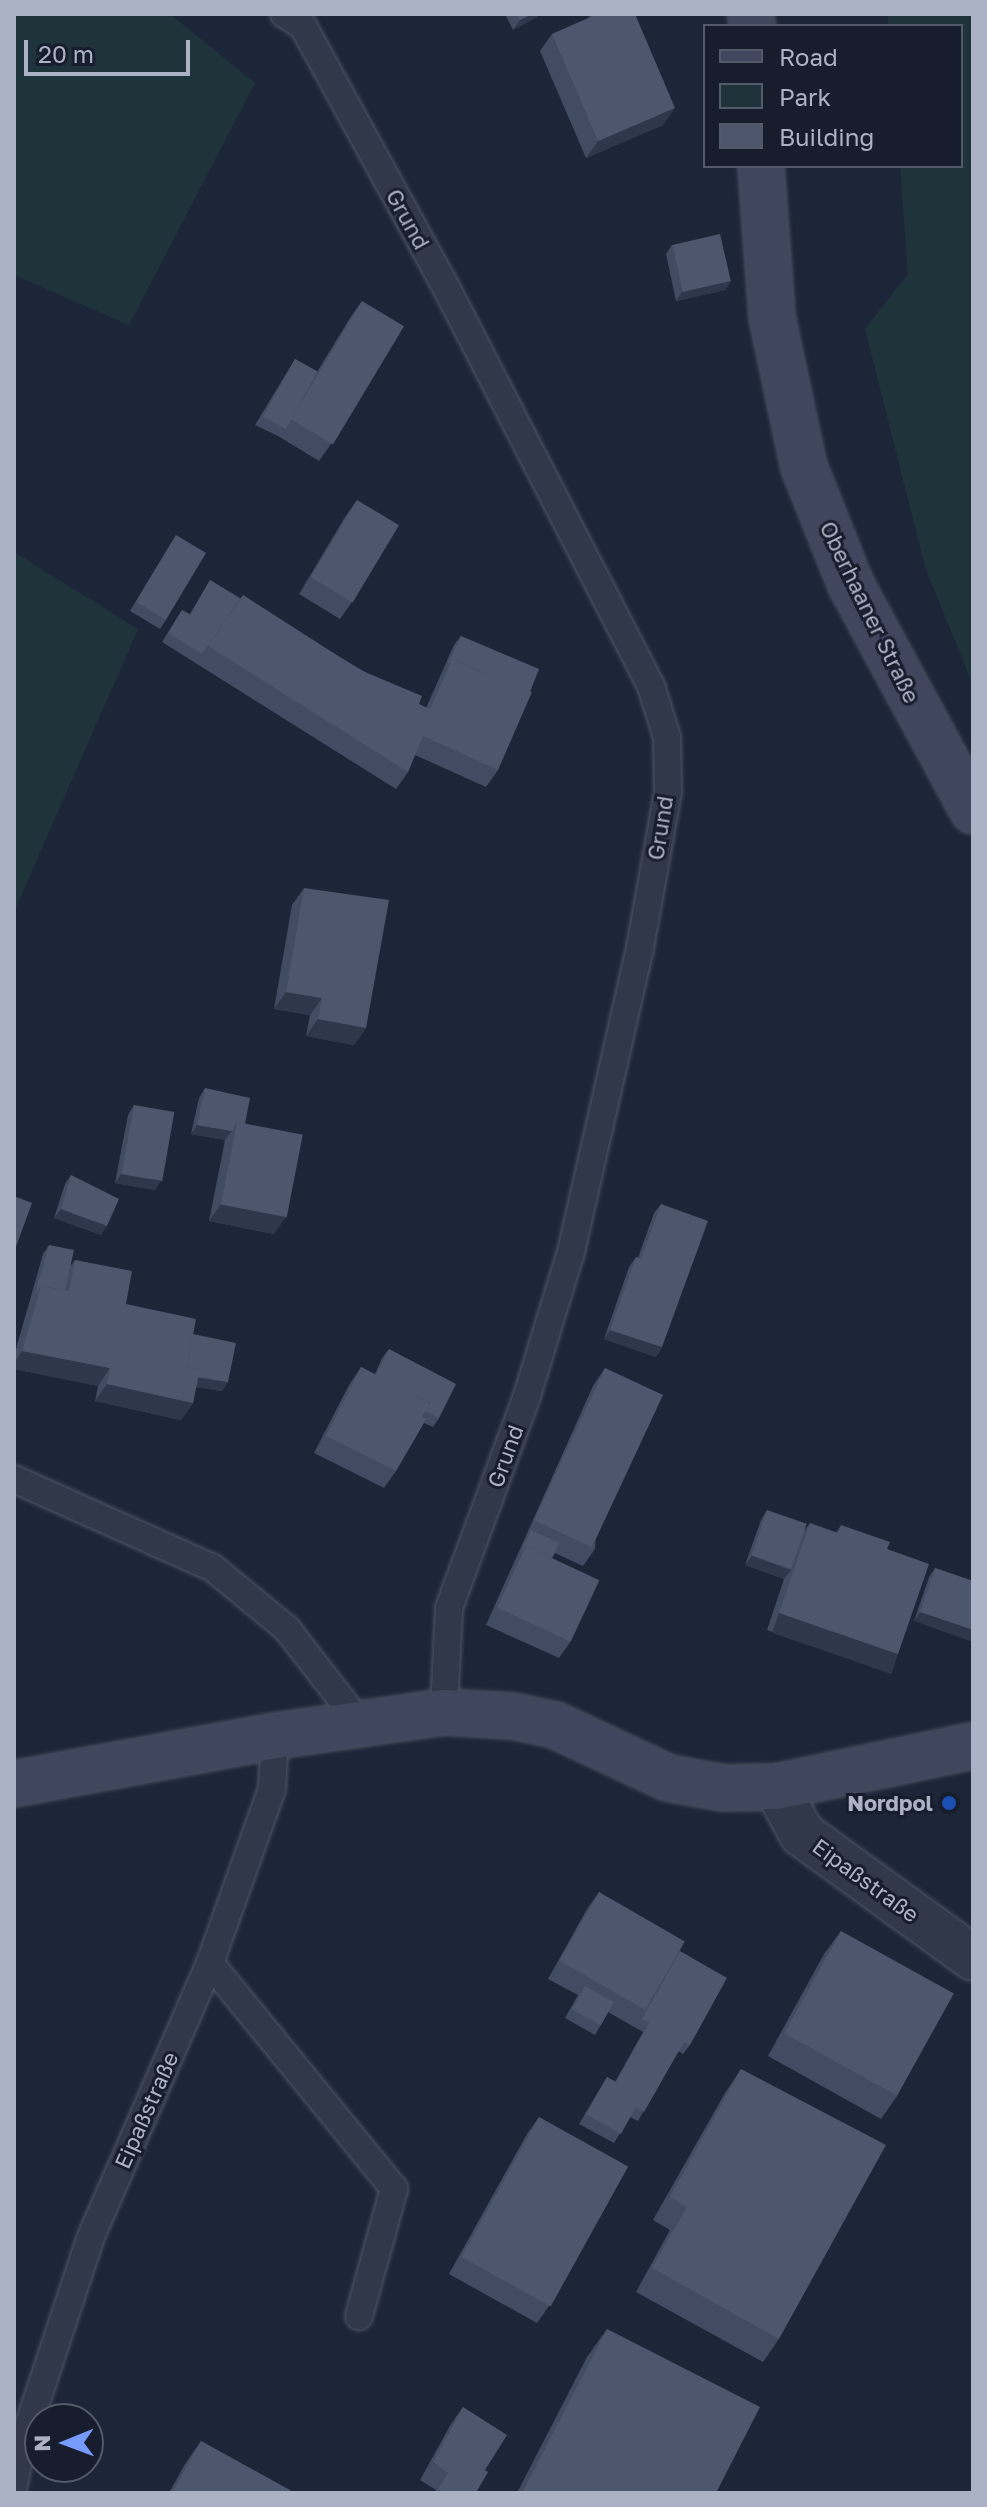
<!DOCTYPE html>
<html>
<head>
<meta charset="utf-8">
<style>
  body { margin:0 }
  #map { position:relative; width:987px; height:2507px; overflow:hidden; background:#1d2639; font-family:"Golos Text",sans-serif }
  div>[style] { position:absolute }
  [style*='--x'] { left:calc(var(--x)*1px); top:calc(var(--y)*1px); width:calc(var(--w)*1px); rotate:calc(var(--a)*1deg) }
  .green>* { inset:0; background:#1f333a }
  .roads { filter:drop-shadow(0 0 2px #4f5567) drop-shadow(0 0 2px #4f5567) }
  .lane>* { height:26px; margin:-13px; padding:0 13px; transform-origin:13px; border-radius:13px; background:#313849 }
  .street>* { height:44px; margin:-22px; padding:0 22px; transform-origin:22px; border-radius:22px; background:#313849 }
  .secondary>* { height:44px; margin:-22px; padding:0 22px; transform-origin:22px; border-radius:22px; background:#3f465d }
  .wall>* { inset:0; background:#414b61 }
  .shaded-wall>* { inset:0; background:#2e374c; transform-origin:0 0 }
  .building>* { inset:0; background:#4c566c; transform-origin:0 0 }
  .dots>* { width:22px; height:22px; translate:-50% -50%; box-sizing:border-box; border:4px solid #171d2d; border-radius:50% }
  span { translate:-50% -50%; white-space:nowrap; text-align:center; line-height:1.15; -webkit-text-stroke:6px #171d2d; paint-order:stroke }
  .street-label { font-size:22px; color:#abb2c6 }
  .poi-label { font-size:22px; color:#abb2c6; font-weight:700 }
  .right { translate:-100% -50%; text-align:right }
  .frame { position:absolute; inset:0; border:16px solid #abb2c6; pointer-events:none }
  .legend { position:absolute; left:703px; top:24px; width:260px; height:144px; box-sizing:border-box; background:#171d2d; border:2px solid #52596a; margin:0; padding:10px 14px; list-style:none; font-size:24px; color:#abb2c6 }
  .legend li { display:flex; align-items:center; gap:16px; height:40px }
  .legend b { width:40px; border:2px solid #52596a }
  .north { position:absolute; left:24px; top:2403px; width:80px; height:80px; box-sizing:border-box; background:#171d2d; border:2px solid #52596a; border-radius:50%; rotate:269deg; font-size:22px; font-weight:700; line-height:32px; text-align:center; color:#abb2c6 }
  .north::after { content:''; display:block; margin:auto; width:28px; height:36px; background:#779aff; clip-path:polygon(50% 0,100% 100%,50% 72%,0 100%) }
  .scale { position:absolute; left:24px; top:40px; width:166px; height:36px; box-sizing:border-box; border:4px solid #abb2c6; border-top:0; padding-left:10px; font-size:24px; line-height:28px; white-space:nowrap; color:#abb2c6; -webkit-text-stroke:6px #171d2d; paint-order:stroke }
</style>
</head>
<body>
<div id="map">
  <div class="green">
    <i style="clip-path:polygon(14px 14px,170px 14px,255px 83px,129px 325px,14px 275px)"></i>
    <i style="clip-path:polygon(888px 14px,973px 14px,973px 685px,925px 567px,865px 329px,908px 274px,900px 166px,961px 166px,961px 26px,888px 26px)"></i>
    <i style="clip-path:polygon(14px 552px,138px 629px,14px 912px)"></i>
  </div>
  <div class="roads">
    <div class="lane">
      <i style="--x:284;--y:14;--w:22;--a:32"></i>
      <i style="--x:303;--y:26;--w:302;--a:61.3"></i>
      <i style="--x:448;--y:291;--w:444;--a:62.8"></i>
      <i style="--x:651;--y:686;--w:53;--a:72.6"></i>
      <i style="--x:667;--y:737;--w:55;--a:89"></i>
      <i style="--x:668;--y:792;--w:158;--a:100.2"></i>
      <i style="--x:640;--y:948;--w:315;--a:102.8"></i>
      <i style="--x:570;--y:1255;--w:147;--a:107"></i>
      <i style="--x:527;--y:1396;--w:226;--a:110.2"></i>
      <i style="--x:449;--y:1608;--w:104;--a:92.8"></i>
      <i style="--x:14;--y:1479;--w:218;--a:24.1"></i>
      <i style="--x:213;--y:1568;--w:96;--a:39.5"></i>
      <i style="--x:287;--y:1629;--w:118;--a:52.3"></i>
      <i style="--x:210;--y:1963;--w:291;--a:50.8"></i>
      <i style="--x:394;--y:2189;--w:132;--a:105.4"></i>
      <i style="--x:14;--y:2484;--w:37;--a:-79"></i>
      <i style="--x:21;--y:2448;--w:220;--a:-71.7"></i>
      <i style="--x:90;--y:2239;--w:301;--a:-66.5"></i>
      <i style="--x:210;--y:1963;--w:185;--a:-70.4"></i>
      <i style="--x:272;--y:1789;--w:53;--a:-86.8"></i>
    </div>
    <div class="street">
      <i style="--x:776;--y:1787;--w:54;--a:61"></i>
      <i style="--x:802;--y:1834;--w:211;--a:35.9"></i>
    </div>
    <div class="secondary">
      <i style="--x:751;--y:14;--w:12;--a:85"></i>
      <i style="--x:761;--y:166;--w:151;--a:85.8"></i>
      <i style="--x:772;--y:317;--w:153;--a:78"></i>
      <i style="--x:804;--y:467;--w:127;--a:68.3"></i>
      <i style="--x:851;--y:585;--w:257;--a:61.6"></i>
      <i style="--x:14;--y:1784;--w:265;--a:-10.4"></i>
      <i style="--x:275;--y:1736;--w:171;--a:-8.1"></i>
      <i style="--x:444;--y:1712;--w:68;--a:3.4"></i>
      <i style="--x:512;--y:1716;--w:44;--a:11.8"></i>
      <i style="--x:555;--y:1725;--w:125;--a:25.1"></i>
      <i style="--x:668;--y:1778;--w:56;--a:10.3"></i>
      <i style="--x:723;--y:1788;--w:53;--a:-1.1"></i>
      <i style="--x:776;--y:1787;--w:201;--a:-11.8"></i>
    </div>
  </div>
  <div class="wall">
    <i style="clip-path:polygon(505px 14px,539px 14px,537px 17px,513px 30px)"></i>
    <i style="clip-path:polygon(592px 14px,635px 14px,663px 125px,586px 158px,540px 51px,552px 34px,588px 18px)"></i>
    <i style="clip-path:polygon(672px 245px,731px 281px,725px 290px,676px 301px,666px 254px)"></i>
    <i style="clip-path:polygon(362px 301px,331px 444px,319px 461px,278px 436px,255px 425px,295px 359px,317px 372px,350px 318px)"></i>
    <i style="clip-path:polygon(357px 500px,352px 602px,340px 619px,299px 594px,345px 517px)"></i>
    <i style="clip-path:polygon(176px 535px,166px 620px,160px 629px,130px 611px)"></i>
    <i style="clip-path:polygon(210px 580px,426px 708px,454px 645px,461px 636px,498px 770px,486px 787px,415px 755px,408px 772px,396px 789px,162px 642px,182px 610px,190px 614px)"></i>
    <i style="clip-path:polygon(304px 888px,366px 1028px,354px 1045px,306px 1036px,310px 1015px,274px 1009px,292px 905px)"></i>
    <i style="clip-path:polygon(205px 1088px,245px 1124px,274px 1234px,209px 1221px,225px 1140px,191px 1134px,199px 1098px)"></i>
    <i style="clip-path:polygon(134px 1105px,155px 1190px,115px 1183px,128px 1115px)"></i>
    <i style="clip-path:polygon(71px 1175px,101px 1235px,54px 1218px,65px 1184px)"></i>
    <i style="clip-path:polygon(661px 1204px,662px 1347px,656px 1357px,604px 1339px,629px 1267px,636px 1257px,638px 1258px,654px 1213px)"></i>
    <i style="clip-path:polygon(49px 1245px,71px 1265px,75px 1260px,126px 1304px,193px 1334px,228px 1382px,222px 1391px,196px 1387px,193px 1403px,181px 1420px,95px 1401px,98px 1386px,14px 1369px,14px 1356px,43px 1254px)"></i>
    <i style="clip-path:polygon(389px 1349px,439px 1418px,433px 1427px,424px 1423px,396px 1471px,384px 1488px,314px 1453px,349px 1385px,361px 1367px,375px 1374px,382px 1358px)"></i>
    <i style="clip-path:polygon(605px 1368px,595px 1549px,583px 1566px,555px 1553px,552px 1558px,571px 1641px,559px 1658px,486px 1625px,593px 1386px)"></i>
    <i style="clip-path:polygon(767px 1510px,804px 1531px,810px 1523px,836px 1533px,841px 1525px,887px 1549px,898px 1654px,886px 1671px,767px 1630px,784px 1579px,745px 1565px,761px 1520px)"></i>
    <i style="clip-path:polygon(935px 1568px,973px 1581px,914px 1621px,929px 1577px)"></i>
    <i style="clip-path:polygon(599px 1892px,680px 1951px,690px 2045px,683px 2054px,678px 2051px,638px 2121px,630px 2117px,614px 2143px,579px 2124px,607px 2077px,615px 2082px,643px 2032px,608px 2012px,595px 2035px,565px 2018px,578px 1995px,548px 1979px,587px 1909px)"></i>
    <i style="clip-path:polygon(841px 1931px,897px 2096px,881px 2119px,768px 2056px,824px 1954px)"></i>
    <i style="clip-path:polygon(741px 2069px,779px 2339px,763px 2362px,636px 2292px,670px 2230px,653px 2220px,725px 2093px)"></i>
    <i style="clip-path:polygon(539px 2117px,549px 2306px,537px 2323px,449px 2274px,527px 2134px)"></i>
    <i style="clip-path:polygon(607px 2329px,716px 2493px,517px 2493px,587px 2357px)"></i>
    <i style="clip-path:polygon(463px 2407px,485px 2470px,477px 2491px,480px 2493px,434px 2493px,436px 2490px,420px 2480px,451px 2424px)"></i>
    <i style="clip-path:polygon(201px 2441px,295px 2493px,169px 2493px,185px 2464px)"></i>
  </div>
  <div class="shaded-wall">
    <i style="clip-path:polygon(532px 14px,539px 14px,537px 17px,513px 30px,520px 20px)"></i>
    <i style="clip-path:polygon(675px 108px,663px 125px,586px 158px,598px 141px)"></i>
    <i style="clip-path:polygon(731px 281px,725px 290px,676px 301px,682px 292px)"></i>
    <i style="clip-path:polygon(286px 992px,322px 998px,310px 1015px,274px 1009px)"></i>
    <i style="clip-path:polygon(318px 1019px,366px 1028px,354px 1045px,306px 1036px)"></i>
    <i style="clip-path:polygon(197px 1125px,232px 1131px,225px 1140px,191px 1134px)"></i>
    <i style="clip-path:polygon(121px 1174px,161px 1181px,155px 1190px,115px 1183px)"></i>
    <i style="clip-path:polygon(221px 1204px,286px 1217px,274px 1234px,209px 1221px)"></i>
    <i style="clip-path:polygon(61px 1209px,107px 1226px,101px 1235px,54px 1218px)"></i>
    <i style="clip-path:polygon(610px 1330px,662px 1347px,656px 1357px,604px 1339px)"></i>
    <i style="clip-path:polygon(22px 1351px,110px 1368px,98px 1386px,14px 1369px,14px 1363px)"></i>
    <i style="clip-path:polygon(181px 1375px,228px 1382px,222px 1391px,175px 1384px)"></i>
    <i style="clip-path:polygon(107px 1384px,193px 1403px,181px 1420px,95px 1401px)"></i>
    <i style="clip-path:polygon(752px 1556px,791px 1570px,784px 1579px,745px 1565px)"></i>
    <i style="clip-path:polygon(920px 1612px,973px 1630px,973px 1642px,914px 1621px)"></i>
    <i style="left:779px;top:1613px;width:126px;height:21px;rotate:19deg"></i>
  </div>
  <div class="building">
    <i style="clip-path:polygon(516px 14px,532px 14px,520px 20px)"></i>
    <i style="clip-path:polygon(595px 14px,635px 14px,675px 108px,598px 141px,552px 34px,596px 15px)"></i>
    <i style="left:720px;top:234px;width:48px;height:49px;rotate:77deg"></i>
    <i style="left:362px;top:301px;width:49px;height:138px;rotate:31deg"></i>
    <i style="left:295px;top:359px;width:26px;height:66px;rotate:29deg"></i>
    <i style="left:357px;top:500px;width:49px;height:90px;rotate:31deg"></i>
    <i style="left:176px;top:535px;width:35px;height:78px;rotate:31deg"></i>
    <i style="clip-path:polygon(210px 580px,240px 599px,202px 654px,168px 633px,182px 610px,190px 615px)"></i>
    <i style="clip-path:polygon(243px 595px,360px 670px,422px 696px,419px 704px,430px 709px,452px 659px,532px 692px,498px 770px,423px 736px,408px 772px,208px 646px)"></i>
    <i style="clip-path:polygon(461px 636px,539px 669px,530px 692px,452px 659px,446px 667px)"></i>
    <i style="clip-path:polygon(304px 888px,389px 900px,366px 1028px,318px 1019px,322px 998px,286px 992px)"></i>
    <i style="clip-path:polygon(205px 1088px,250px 1098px,245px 1124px,237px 1122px,232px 1131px,197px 1125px)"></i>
    <i style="left:134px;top:1105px;width:41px;height:70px;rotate:10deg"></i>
    <i style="left:237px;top:1122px;width:67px;height:84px;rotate:11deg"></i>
    <i style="clip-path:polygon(71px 1175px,119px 1199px,107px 1226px,61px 1209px)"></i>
    <i style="clip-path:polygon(14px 1196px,32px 1203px,14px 1252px)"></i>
    <i style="clip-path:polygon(661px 1204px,708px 1221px,662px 1347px,610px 1330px,636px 1257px,641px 1259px)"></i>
    <i style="clip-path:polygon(49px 1245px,74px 1250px,65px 1290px,41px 1286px,35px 1294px)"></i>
    <i style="clip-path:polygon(75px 1260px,132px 1271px,126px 1304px,196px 1319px,187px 1367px,200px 1369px,193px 1403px,107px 1384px,110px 1368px,22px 1351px,41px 1286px,69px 1291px)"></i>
    <i style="clip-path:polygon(193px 1334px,236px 1343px,228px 1382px,198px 1377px,200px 1369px,187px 1367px)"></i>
    <i style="clip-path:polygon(389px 1349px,456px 1384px,439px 1418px,425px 1411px,430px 1403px,376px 1375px)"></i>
    <i style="clip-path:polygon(361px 1367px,430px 1403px,422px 1417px,426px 1419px,396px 1471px,326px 1436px)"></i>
    <i style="left:605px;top:1368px;width:64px;height:168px;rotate:25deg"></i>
    <i style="left:767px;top:1510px;width:42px;height:48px;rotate:19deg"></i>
    <i style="clip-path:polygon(810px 1523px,838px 1533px,841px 1525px,890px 1542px,887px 1549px,929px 1564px,898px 1654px,779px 1613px)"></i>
    <i style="clip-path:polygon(531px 1530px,559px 1543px,552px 1558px,526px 1546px,520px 1554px)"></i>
    <i style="left:526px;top:1546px;width:81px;height:68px;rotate:25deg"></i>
    <i style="clip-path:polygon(935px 1568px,973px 1581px,973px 1630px,920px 1612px)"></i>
    <i style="left:599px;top:1892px;width:99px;height:79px;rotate:30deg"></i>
    <i style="left:841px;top:1931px;width:129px;height:117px;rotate:29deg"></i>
    <i style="clip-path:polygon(680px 1951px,727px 1978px,690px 2045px,684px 2042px,644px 2112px,636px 2107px,621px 2134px,586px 2114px,607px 2077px,616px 2082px,649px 2023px,642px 2019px)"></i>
    <i style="left:585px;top:1986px;width:33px;height:27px;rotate:29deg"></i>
    <i style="clip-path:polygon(741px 2069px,886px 2145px,779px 2339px,652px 2268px,687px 2207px,670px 2197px)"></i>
    <i style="left:539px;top:2117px;width:102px;height:160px;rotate:29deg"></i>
    <i style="clip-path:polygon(607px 2329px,760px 2407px,716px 2493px,522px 2493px)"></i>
    <i style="clip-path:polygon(463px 2407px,507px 2435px,485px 2470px,488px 2472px,477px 2491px,480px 2493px,444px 2493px,438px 2489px,448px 2473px,433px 2462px)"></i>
    <i style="clip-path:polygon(201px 2441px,295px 2493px,172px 2493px)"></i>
  </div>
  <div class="dots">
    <i style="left:949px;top:1803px;background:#1a4fb4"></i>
  </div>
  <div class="street-label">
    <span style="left:408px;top:219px;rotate:61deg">Grund</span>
    <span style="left:870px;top:612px;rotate:64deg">Oberhaaner Straße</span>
    <span style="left:660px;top:828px;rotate:-81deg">Grund</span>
    <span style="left:505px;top:1456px;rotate:-70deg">Grund</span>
    <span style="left:866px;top:1880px;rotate:36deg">Eipaßstraße</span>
    <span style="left:146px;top:2110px;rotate:-66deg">Eipaßstraße</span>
  </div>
  <div class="poi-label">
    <span class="right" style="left:933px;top:1803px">Nordpol</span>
  </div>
  <div class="frame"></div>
  <ul class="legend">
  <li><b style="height:10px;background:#3f465d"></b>Road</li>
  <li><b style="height:22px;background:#1f333a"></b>Park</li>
  <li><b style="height:22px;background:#4c566c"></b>Building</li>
  </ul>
  <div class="north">N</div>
  <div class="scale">20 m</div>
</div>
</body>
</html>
